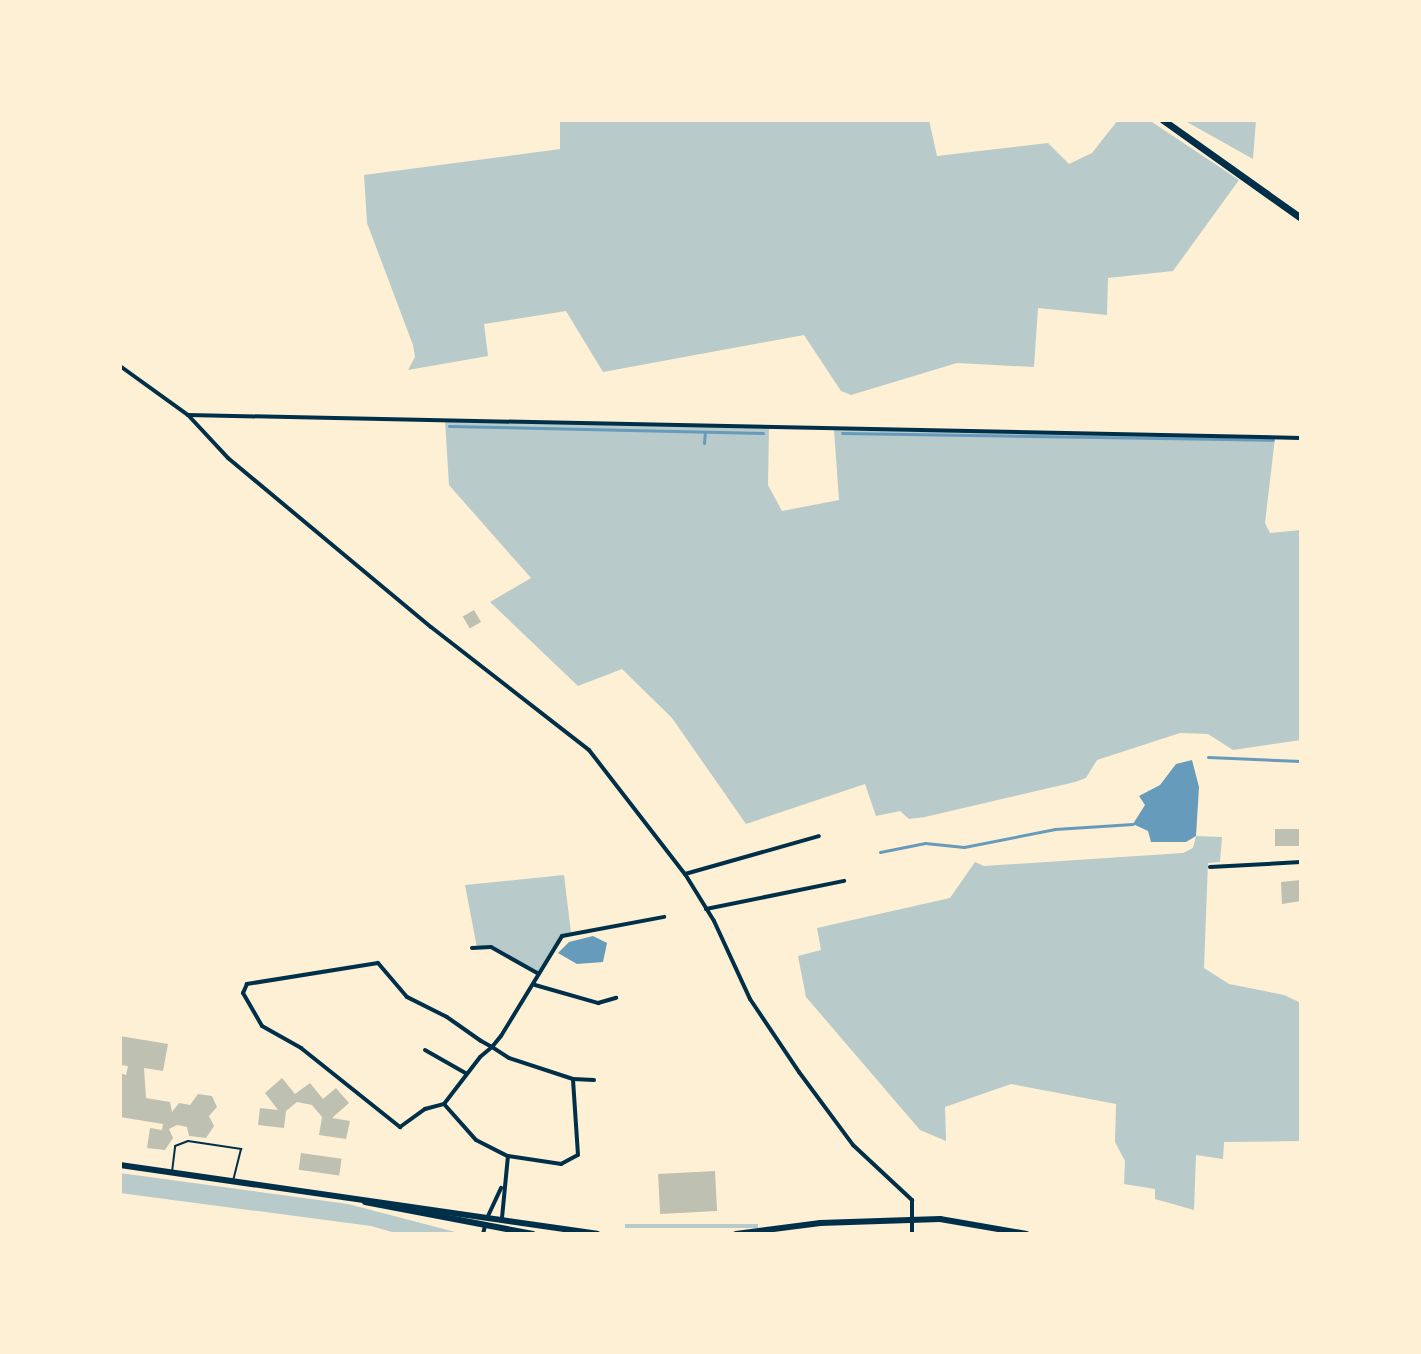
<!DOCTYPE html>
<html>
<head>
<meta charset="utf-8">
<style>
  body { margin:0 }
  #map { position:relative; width:1421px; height:1354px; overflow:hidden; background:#fdf0d5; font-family:Lora,serif }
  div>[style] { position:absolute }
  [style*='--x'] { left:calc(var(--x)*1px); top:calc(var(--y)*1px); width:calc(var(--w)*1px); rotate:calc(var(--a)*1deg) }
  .green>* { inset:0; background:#b9caca; transform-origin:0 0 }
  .water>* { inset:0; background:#669bbc }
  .stream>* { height:3px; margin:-1.5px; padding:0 1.5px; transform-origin:1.5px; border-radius:1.5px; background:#669bbc }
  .building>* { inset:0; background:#bec0b2; transform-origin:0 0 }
  .service>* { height:2px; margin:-1px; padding:0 1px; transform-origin:1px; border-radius:1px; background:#003049 }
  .minor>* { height:4px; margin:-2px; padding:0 2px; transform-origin:2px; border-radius:2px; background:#003049 }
  .secondary>* { height:6px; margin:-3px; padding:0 3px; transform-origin:3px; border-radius:3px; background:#003049 }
  .primary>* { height:7px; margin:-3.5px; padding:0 3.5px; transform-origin:3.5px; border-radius:3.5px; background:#003049 }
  span { translate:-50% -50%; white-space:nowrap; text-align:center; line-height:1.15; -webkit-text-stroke:8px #fdf0d5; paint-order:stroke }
  .frame { position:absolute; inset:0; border:122px solid #fdf0d5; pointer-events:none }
</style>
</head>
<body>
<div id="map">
  <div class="green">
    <i style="clip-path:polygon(560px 120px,929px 120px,937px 156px,1048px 143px,1069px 164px,1092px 153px,1118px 120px,1149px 120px,1239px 180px,1173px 271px,1108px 278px,1107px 315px,1038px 308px,1034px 367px,957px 363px,851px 395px,841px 391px,804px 335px,603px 372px,566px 311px,484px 324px,488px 356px,408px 370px,415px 357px,413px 345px,367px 223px,364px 175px,560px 149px)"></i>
    <i style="clip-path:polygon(1256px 120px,1253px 159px,1187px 122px,1188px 120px)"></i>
    <i style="clip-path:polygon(445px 421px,769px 428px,768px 485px,782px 511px,839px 500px,834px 430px,1275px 438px,1265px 523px,1270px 533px,1301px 530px,1301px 740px,1233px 750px,1208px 734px,1180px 733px,1097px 760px,1086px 778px,1075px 782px,925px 817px,909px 819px,900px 811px,876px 816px,865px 784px,746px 824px,672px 718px,622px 669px,578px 686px,490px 602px,531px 578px,449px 485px)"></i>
    <i style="clip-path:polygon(1196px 836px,1222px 837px,1220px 862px,1208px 863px,1204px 968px,1229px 984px,1284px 995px,1301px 1003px,1301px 1141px,1224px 1142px,1223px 1159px,1196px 1155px,1194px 1210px,1155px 1199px,1155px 1189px,1124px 1184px,1125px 1161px,1115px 1142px,1116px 1104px,1011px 1084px,945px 1107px,946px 1141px,920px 1130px,806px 997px,798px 956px,821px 950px,817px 928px,950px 898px,975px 862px,984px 866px,1183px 853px,1193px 848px)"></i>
    <i style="clip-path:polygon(564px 875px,571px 933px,555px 944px,537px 973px,491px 947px,477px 948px,465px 885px)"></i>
    <i style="clip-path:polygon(120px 1173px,348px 1204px,463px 1234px,399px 1234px,371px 1226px,120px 1193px)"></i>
    <i style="left:758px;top:1224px;width:4px;height:133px;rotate:90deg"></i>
  </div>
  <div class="water">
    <i style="clip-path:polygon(1192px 760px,1199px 787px,1196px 836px,1186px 842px,1151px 842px,1148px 831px,1133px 824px,1145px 805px,1139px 796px,1160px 785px,1176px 764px)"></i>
    <i style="clip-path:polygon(593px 936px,607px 943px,603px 962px,577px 964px,558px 953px,569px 942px)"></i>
  </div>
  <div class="stream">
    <i style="--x:449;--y:426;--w:314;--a:1.3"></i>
    <i style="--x:842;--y:433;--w:431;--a:0.9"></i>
    <i style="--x:704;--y:443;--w:11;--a:-85"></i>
    <i style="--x:1208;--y:757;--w:93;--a:2.5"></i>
    <i style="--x:880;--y:852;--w:46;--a:-11.3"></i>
    <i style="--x:925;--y:843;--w:39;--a:6"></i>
    <i style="--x:964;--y:847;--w:93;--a:-11.2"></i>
    <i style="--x:1055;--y:829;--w:78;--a:-3.7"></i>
  </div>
  <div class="building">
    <i style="left:474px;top:610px;width:14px;height:13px;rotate:60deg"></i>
    <i style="left:1301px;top:829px;width:17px;height:26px;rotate:90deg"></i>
    <i style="clip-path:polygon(1301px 880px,1301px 901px,1282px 904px,1281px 882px)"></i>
    <i style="clip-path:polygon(120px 1036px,168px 1044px,163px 1071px,144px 1068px,146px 1098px,170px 1102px,172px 1112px,179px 1103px,190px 1105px,198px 1094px,212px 1096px,217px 1107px,209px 1116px,214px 1126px,206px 1138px,189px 1136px,187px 1127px,177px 1125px,169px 1129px,173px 1138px,165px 1150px,147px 1148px,150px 1128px,162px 1130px,163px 1124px,120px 1117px,120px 1073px,126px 1075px,128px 1066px,120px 1065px)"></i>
    <i style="clip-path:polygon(282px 1078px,295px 1094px,310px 1083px,323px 1099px,336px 1088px,349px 1103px,332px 1118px,350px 1121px,346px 1139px,319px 1135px,322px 1117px,312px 1105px,297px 1102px,286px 1111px,284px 1128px,258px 1125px,260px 1108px,278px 1110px,265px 1093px)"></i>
    <i style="left:301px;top:1153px;width:41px;height:17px;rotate:8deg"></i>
    <i style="left:715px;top:1171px;width:40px;height:57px;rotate:87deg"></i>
  </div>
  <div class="service">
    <i style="--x:172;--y:1172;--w:26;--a:-83"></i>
    <i style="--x:175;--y:1146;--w:14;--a:-21"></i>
    <i style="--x:188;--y:1141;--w:54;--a:8.6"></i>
    <i style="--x:241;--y:1149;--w:32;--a:104"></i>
  </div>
  <div class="minor">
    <i style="--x:120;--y:366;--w:84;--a:35.8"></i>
    <i style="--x:188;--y:415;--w:59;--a:47.1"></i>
    <i style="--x:228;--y:458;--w:264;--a:39.8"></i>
    <i style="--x:431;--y:627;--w:200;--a:37.9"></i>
    <i style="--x:589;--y:750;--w:157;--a:52.3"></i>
    <i style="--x:685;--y:874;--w:55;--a:58.3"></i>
    <i style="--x:714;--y:921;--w:86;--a:65.2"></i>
    <i style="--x:750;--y:999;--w:88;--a:56.1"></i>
    <i style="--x:799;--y:1072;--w:91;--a:53.5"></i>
    <i style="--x:853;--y:1145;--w:81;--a:43"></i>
    <i style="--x:912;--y:1200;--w:34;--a:90"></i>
    <i style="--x:188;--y:415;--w:1113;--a:1.18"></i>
    <i style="--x:1210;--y:867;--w:91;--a:-3.1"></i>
    <i style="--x:685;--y:874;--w:139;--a:-15.8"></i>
    <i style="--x:706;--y:909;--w:141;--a:-11.5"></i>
    <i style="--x:472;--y:948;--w:19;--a:-3"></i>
    <i style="--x:491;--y:947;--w:53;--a:29.5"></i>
    <i style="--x:535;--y:985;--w:66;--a:15.9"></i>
    <i style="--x:598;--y:1003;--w:19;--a:-16"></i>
    <i style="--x:425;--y:1050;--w:48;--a:29.7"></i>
    <i style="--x:573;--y:1079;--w:21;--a:3"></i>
    <i style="--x:444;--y:1104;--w:48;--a:48.4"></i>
    <i style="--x:476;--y:1140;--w:36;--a:27"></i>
    <i style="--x:488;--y:1216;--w:31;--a:-65"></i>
    <i style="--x:502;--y:1218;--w:62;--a:-84.5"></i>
    <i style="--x:508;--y:1156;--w:54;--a:8.6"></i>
    <i style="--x:561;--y:1164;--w:19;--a:-28"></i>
    <i style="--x:578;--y:1155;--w:76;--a:-93.8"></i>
    <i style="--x:573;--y:1079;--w:67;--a:-161.8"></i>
    <i style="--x:509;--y:1058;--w:20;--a:-147"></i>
    <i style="--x:492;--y:1047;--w:13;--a:-151"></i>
    <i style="--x:481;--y:1041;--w:42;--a:-144.8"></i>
    <i style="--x:447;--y:1017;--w:45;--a:-153.4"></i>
    <i style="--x:407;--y:997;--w:45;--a:-130.5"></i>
    <i style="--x:378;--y:963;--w:133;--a:170.9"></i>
    <i style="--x:247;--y:984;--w:10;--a:114"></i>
    <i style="--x:243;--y:993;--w:38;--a:60"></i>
    <i style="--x:262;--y:1026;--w:45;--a:29.4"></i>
    <i style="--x:301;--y:1048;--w:127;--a:38.6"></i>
    <i style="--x:400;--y:1127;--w:31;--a:-36"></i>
    <i style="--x:425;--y:1109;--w:20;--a:-15"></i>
    <i style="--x:444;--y:1104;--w:59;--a:-52.5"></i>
    <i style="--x:480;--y:1057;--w:16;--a:-40"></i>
    <i style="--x:492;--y:1047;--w:14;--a:-51"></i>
    <i style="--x:501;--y:1036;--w:117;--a:-58.6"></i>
    <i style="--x:562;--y:936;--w:104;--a:-10.6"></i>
    <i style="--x:483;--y:1234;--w:8;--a:-76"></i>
  </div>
  <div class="secondary">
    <i style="--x:120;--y:1165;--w:482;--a:8.2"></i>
    <i style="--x:365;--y:1202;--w:171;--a:10.8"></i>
    <i style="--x:736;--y:1234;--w:85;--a:-7.5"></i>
    <i style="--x:820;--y:1223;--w:120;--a:-1.9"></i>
    <i style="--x:940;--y:1219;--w:88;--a:9.8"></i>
  </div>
  <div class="primary">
    <i style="--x:1163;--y:120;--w:169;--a:35.4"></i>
  </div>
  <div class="frame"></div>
</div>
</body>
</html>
